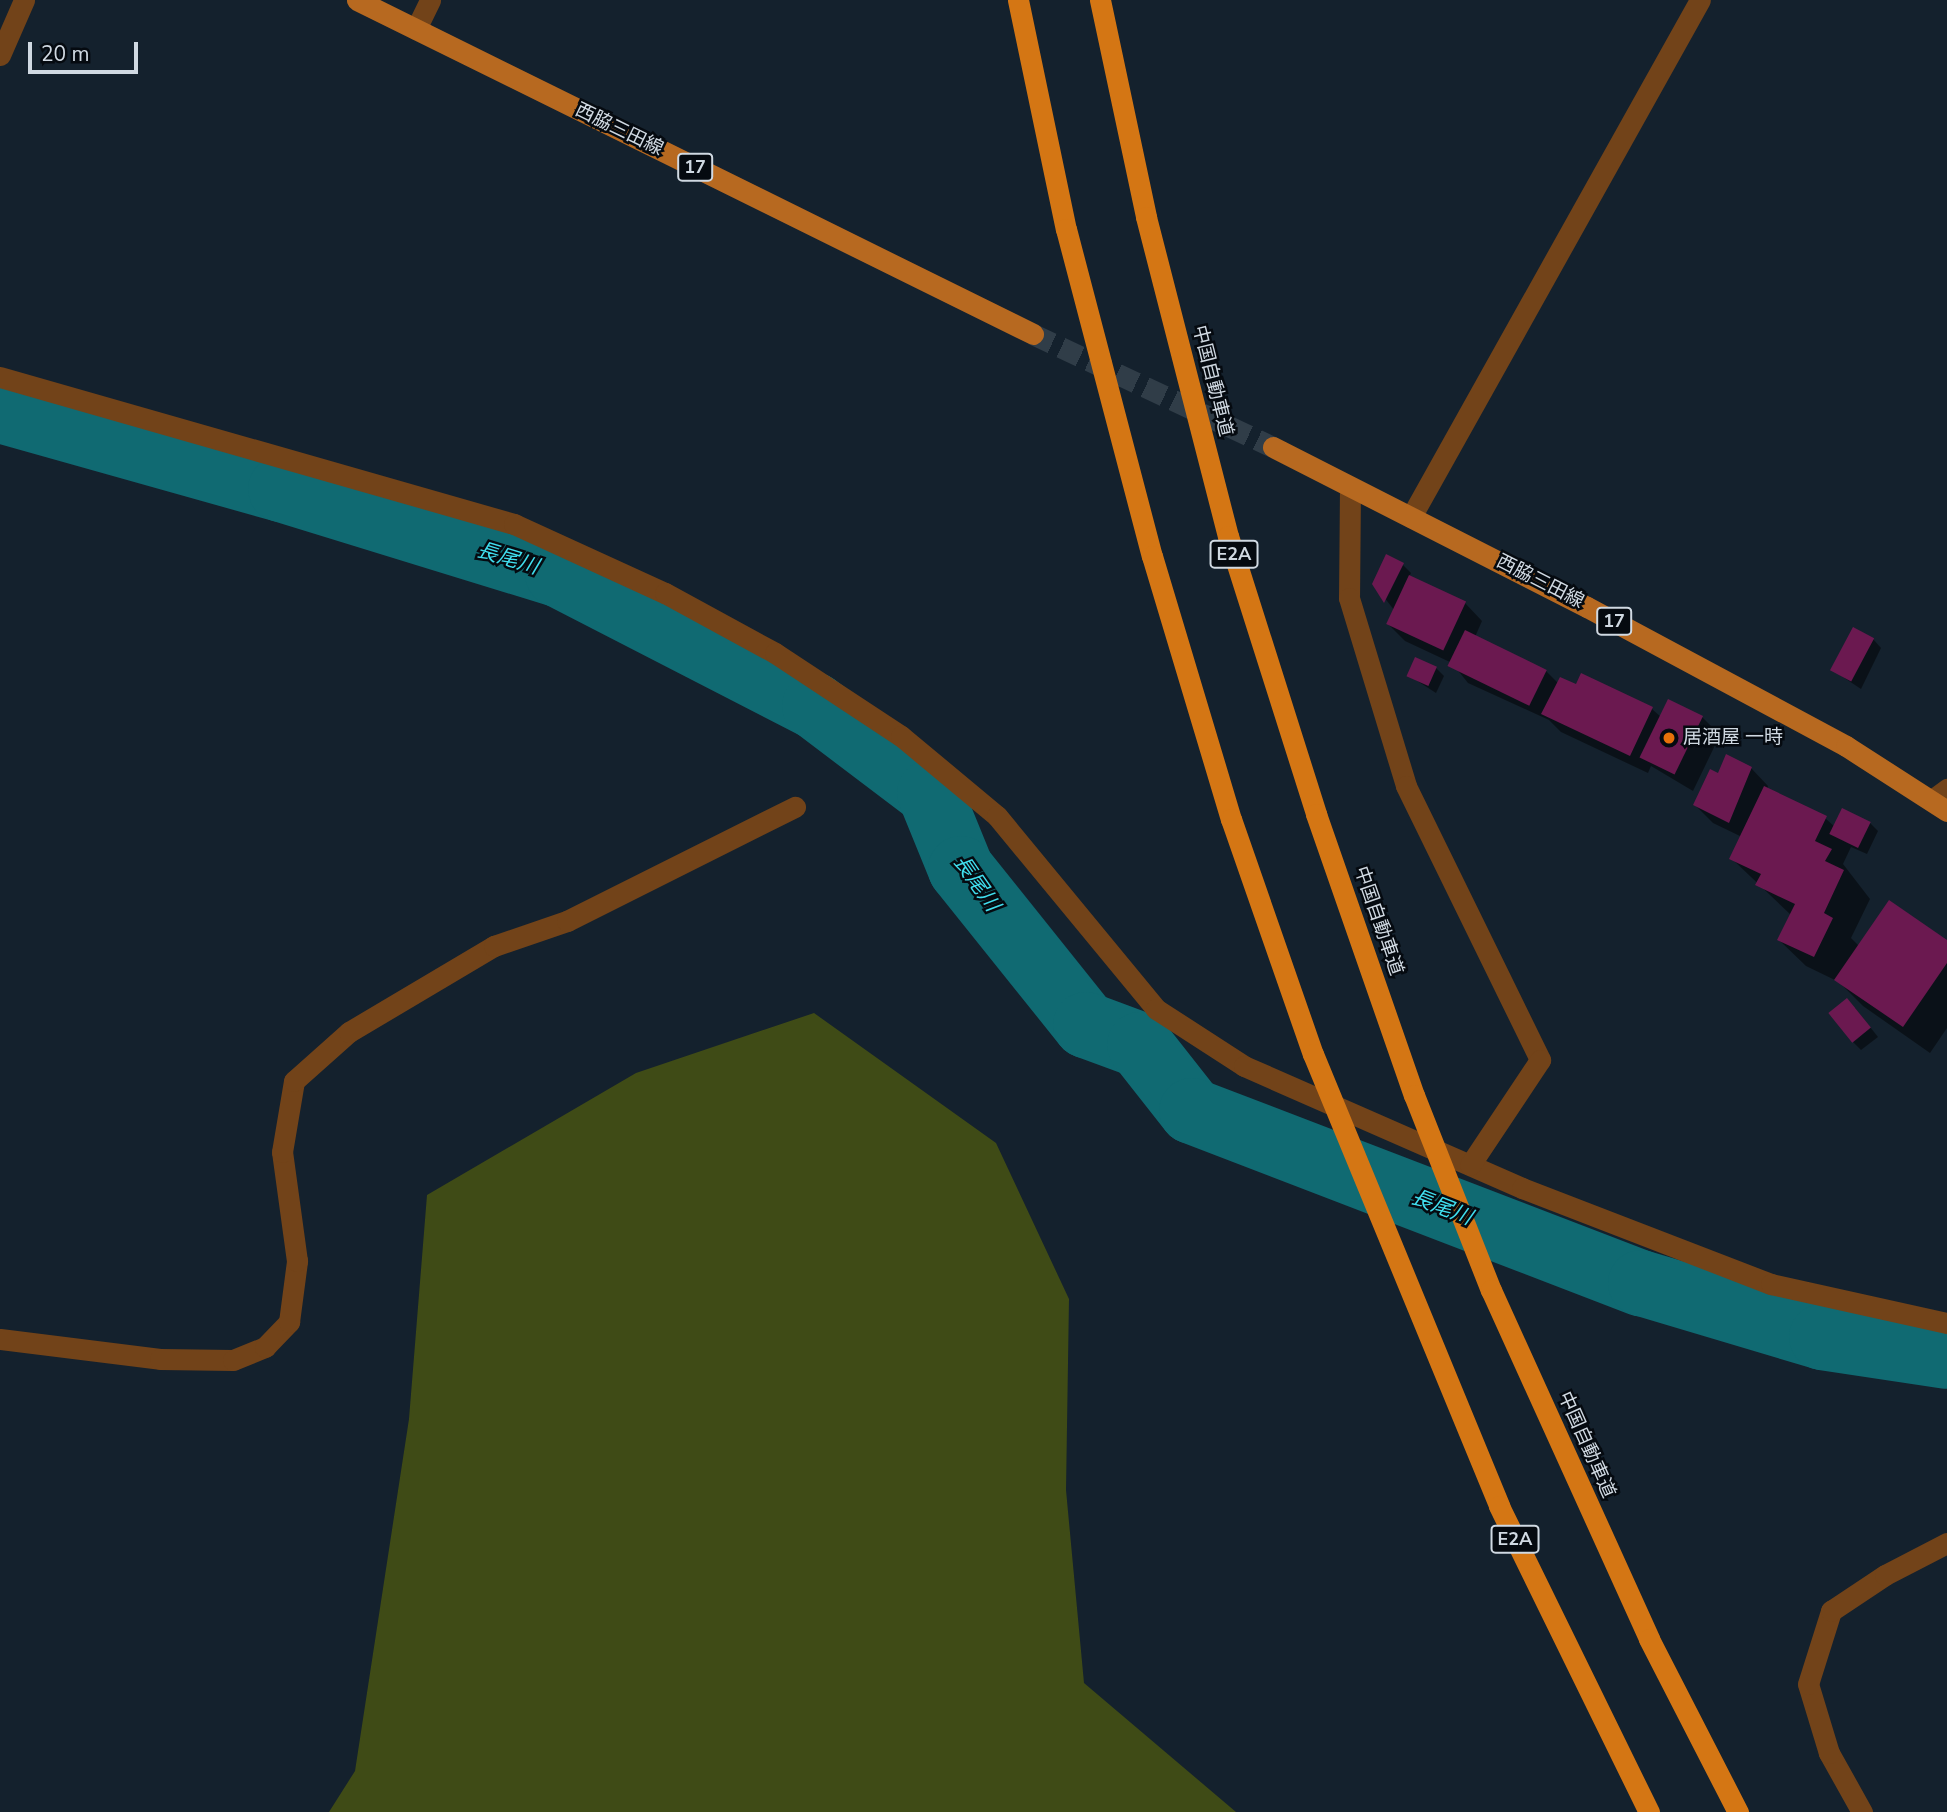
<!DOCTYPE html>
<html>
<head>
<meta charset="utf-8">
<style>
  body { margin:0 }
  #map { position:relative; width:1947px; height:1812px; overflow:hidden; background:#14212d; font-family:"Nunito Sans","Noto Sans JP",sans-serif }
  div>[style] { position:absolute }
  [style*='--x'] { left:calc(var(--x)*1px); top:calc(var(--y)*1px); width:calc(var(--w)*1px); rotate:calc(var(--a)*1deg) }
  .green>* { inset:0; background:#3f4b16 }
  .shadow>* { inset:0; background:#0007 }
  .river>* { height:66px; margin:-33px; padding:0 33px; transform-origin:33px; border-radius:33px; background:#106a72 }
  .building>* { inset:0; background:#6b1950; transform-origin:0 0 }
  .primary-tunnel>* { height:21px; margin-top:-10.5px; transform-origin:0; background:repeating-linear-gradient(90deg,#303d48 0 21px,transparent 0 31px) }
  .minor>* { height:21px; margin:-10.5px; padding:0 10.5px; transform-origin:10.5px; border-radius:10.5px; background:#724319 }
  .primary>* { height:21px; margin:-10.5px; padding:0 10.5px; transform-origin:10.5px; border-radius:10.5px; background:#b76920 }
  .motorway>* { height:21px; margin:-10.5px; padding:0 10.5px; transform-origin:10.5px; border-radius:10.5px; background:#d47614 }
  .dots>* { width:19px; height:19px; translate:-50% -50%; box-sizing:border-box; border:4px solid #050a10; border-radius:50% }
  span { translate:-50% -50%; white-space:nowrap; text-align:center; line-height:1.15; -webkit-text-stroke:5px #050a10; paint-order:stroke }
  .shield-label span { padding:2px 5px; background:#050a10; border:2px solid; border-radius:5px; -webkit-text-stroke-width:0 }
  .shield-label { font-size:18px; color:#d0d9e2; font-weight:700 }
  .street-label { font-size:19px; color:#d0d9e2 }
  .poi-label { font-size:19px; color:#d0d9e2 }
  .left { translate:0 -50%; text-align:left }
  .water-label { font-size:21px; color:#40deee; font-style:italic }
  .scale { position:absolute; left:28px; top:42px; width:110px; height:32px; box-sizing:border-box; border:4px solid #d0d9e2; border-top:0; padding-left:9px; font-size:21px; line-height:24px; white-space:nowrap; color:#d0d9e2; -webkit-text-stroke:5px #050a10; paint-order:stroke }
</style>
</head>
<body>
<div id="map">
  <div class="green">
    <i style="clip-path:polygon(814px 1013px,996px 1143px,1069px 1299px,1066px 1490px,1084px 1683px,1236px 1812px,329px 1812px,355px 1771px,409px 1419px,427px 1195px,636px 1073px)"></i>
  </div>
  <div class="shadow">
    <i style="clip-path:polygon(1403px 565px,1411px 573px,1409px 577px,1465px 603px,1482px 621px,1475px 637px,1546px 671px,1558px 683px,1577px 687px,1582px 675px,1652px 709px,1661px 717px,1702px 717px,1720px 735px,1693px 791px,1651px 766px,1648px 773px,1561px 732px,1549px 720px,1468px 683px,1452px 663px,1405px 641px,1388px 624px,1394px 610px,1374px 584px)"></i>
    <i style="clip-path:polygon(1873px 639px,1881px 648px,1861px 689px,1834px 671px)"></i>
    <i style="clip-path:polygon(1436px 668px,1444px 676px,1436px 693px,1408px 675px)"></i>
    <i style="clip-path:polygon(1751px 768px,1768px 786px,1767px 790px,1825px 818px,1835px 827px,1870px 823px,1878px 831px,1867px 854px,1851px 847px,1843px 864px,1870px 899px,1851px 938px,1859px 946px,1947px 942px,1947px 1028px,1930px 1053px,1863px 1006px,1839px 982px,1806px 966px,1779px 940px,1791px 915px,1731px 858px,1742px 837px,1713px 823px,1695px 805px,1718px 775px)"></i>
    <i style="clip-path:polygon(1855px 1008px,1878px 1037px,1861px 1050px,1853px 1042px)"></i>
  </div>
  <div class="river">
    <i style="--x:0;--y:410;--w:292;--a:15.7"></i>
    <i style="--x:281;--y:489;--w:290;--a:17.1"></i>
    <i style="--x:558;--y:574;--w:289;--a:27.2"></i>
    <i style="--x:815;--y:706;--w:144;--a:37.1"></i>
    <i style="--x:930;--y:793;--w:82;--a:67.8"></i>
    <i style="--x:961;--y:869;--w:200;--a:51.3"></i>
    <i style="--x:1086;--y:1025;--w:58;--a:20.3"></i>
    <i style="--x:1140;--y:1045;--w:84;--a:51.8"></i>
    <i style="--x:1192;--y:1111;--w:481;--a:21"></i>
    <i style="--x:1641;--y:1283;--w:189;--a:16.6"></i>
    <i style="--x:1822;--y:1337;--w:126;--a:8.6"></i>
  </div>
  <div class="building">
    <i style="clip-path:polygon(1386px 554px,1404px 563px,1384px 603px,1372px 584px)"></i>
    <i style="left:1409px;top:575px;width:63px;height:54px;rotate:25deg"></i>
    <i style="left:1853px;top:627px;width:24px;height:49px;rotate:28deg"></i>
    <i style="left:1465px;top:630px;width:91px;height:40px;rotate:26deg"></i>
    <i style="left:1415px;top:657px;width:24px;height:21px;rotate:24deg"></i>
    <i style="clip-path:polygon(1581px 673px,1653px 707px,1630px 756px,1541px 714px,1560px 677px,1576px 684px)"></i>
    <i style="left:1668px;top:699px;width:39px;height:65px;rotate:26deg"></i>
    <i style="clip-path:polygon(1726px 754px,1752px 767px,1729px 823px,1693px 805px,1710px 769px,1718px 773px)"></i>
    <i style="clip-path:polygon(1764px 786px,1827px 816px,1815px 841px,1832px 849px,1825px 861px,1844px 870px,1824px 913px,1833px 918px,1814px 957px,1777px 940px,1795px 904px,1755px 885px,1761px 874px,1729px 859px)"></i>
    <i style="left:1842px;top:808px;width:32px;height:29px;rotate:26deg"></i>
    <i style="clip-path:polygon(1889px 900px,1947px 940px,1947px 963px,1903px 1027px,1834px 980px)"></i>
    <i style="left:1847px;top:998px;width:38px;height:24px;rotate:51deg"></i>
  </div>
  <div class="primary-tunnel">
    <i style="--x:1033;--y:334;--w:265;--a:25.2"></i>
  </div>
  <div class="minor">
    <i style="--x:416;--y:29;--w:32;--a:-64"></i>
    <i style="--x:0;--y:55;--w:60;--a:-66.4"></i>
    <i style="--x:0;--y:377;--w:535;--a:15.96"></i>
    <i style="--x:514;--y:524;--w:166;--a:24.6"></i>
    <i style="--x:665;--y:593;--w:125;--a:28.6"></i>
    <i style="--x:775;--y:653;--w:151;--a:33.4"></i>
    <i style="--x:901;--y:736;--w:125;--a:39.8"></i>
    <i style="--x:997;--y:816;--w:250;--a:50.5"></i>
    <i style="--x:1156;--y:1009;--w:105;--a:32.9"></i>
    <i style="--x:1244;--y:1066;--w:304;--a:23.7"></i>
    <i style="--x:1522;--y:1188;--w:267;--a:21.1"></i>
    <i style="--x:1771;--y:1284;--w:180;--a:12.5"></i>
    <i style="--x:1350;--y:487;--w:111;--a:90.5"></i>
    <i style="--x:1349;--y:598;--w:196;--a:73.1"></i>
    <i style="--x:1406;--y:786;--w:305;--a:63.9"></i>
    <i style="--x:1540;--y:1060;--w:126;--a:123.7"></i>
    <i style="--x:1411;--y:517;--w:592;--a:-60.8"></i>
    <i style="--x:1932;--y:800;--w:19;--a:-36"></i>
    <i style="--x:0;--y:1339;--w:161;--a:7.1"></i>
    <i style="--x:160;--y:1359;--w:73;--a:0.8"></i>
    <i style="--x:233;--y:1360;--w:35;--a:-22"></i>
    <i style="--x:265;--y:1347;--w:35;--a:-46"></i>
    <i style="--x:289;--y:1322;--w:62;--a:-82.5"></i>
    <i style="--x:297;--y:1261;--w:110;--a:-97.8"></i>
    <i style="--x:282;--y:1152;--w:72;--a:-80.4"></i>
    <i style="--x:294;--y:1081;--w:74;--a:-41.7"></i>
    <i style="--x:349;--y:1032;--w:169;--a:-30.7"></i>
    <i style="--x:494;--y:946;--w:77;--a:-18.9"></i>
    <i style="--x:567;--y:921;--w:255;--a:-26.6"></i>
    <i style="--x:1862;--y:1812;--w:68;--a:-119.2"></i>
    <i style="--x:1829;--y:1753;--w:72;--a:-106.9"></i>
    <i style="--x:1808;--y:1684;--w:77;--a:-72.5"></i>
    <i style="--x:1831;--y:1611;--w:65;--a:-33.7"></i>
    <i style="--x:1885;--y:1575;--w:70;--a:-27.3"></i>
  </div>
  <div class="primary">
    <i style="--x:357;--y:0;--w:754;--a:26.29"></i>
    <i style="--x:1273;--y:447;--w:352;--a:27"></i>
    <i style="--x:1587;--y:607;--w:294;--a:28.2"></i>
    <i style="--x:1846;--y:746;--w:120;--a:32.8"></i>
  </div>
  <div class="motorway">
    <i style="--x:1018;--y:0;--w:234;--a:78.2"></i>
    <i style="--x:1066;--y:229;--w:338;--a:75.3"></i>
    <i style="--x:1152;--y:556;--w:275;--a:73.3"></i>
    <i style="--x:1231;--y:819;--w:249;--a:70.8"></i>
    <i style="--x:1313;--y:1054;--w:489;--a:67.6"></i>
    <i style="--x:1499;--y:1506;--w:341;--a:63.9"></i>
    <i style="--x:1100;--y:0;--w:222;--a:78"></i>
    <i style="--x:1146;--y:217;--w:329;--a:75.6"></i>
    <i style="--x:1228;--y:536;--w:292;--a:72.4"></i>
    <i style="--x:1316;--y:814;--w:298;--a:70.8"></i>
    <i style="--x:1414;--y:1095;--w:210;--a:68.5"></i>
    <i style="--x:1491;--y:1290;--w:383;--a:65.6"></i>
    <i style="--x:1649;--y:1639;--w:195;--a:62.8"></i>
  </div>
  <div class="dots">
    <i style="left:1669px;top:738px;background:#e8710a"></i>
  </div>
  <div class="shield-label">
    <span style="left:695px;top:167px">17</span>
    <span style="left:1234px;top:554px">E2A</span>
    <span style="left:1614px;top:621px">17</span>
    <span style="left:1515px;top:1539px">E2A</span>
  </div>
  <div class="street-label">
    <span style="left:619px;top:130px;rotate:26deg">西脇三田線</span>
    <span style="left:1212px;top:381px;rotate:76deg">中国自動車道</span>
    <span style="left:1540px;top:582px;rotate:27deg">西脇三田線</span>
    <span style="left:1378px;top:921px;rotate:71deg">中国自動車道</span>
    <span style="left:1586px;top:1445px;rotate:66deg">中国自動車道</span>
  </div>
  <div class="poi-label">
    <span class="left" style="left:1683px;top:738px">居酒屋 一時</span>
  </div>
  <div class="water-label">
    <span style="left:508px;top:558px;rotate:17deg">長尾川</span>
    <span style="left:977px;top:883px;rotate:55deg">長尾川</span>
    <span style="left:1442px;top:1207px;rotate:21deg">長尾川</span>
  </div>
  <div class="scale">20 m</div>
</div>
</body>
</html>
